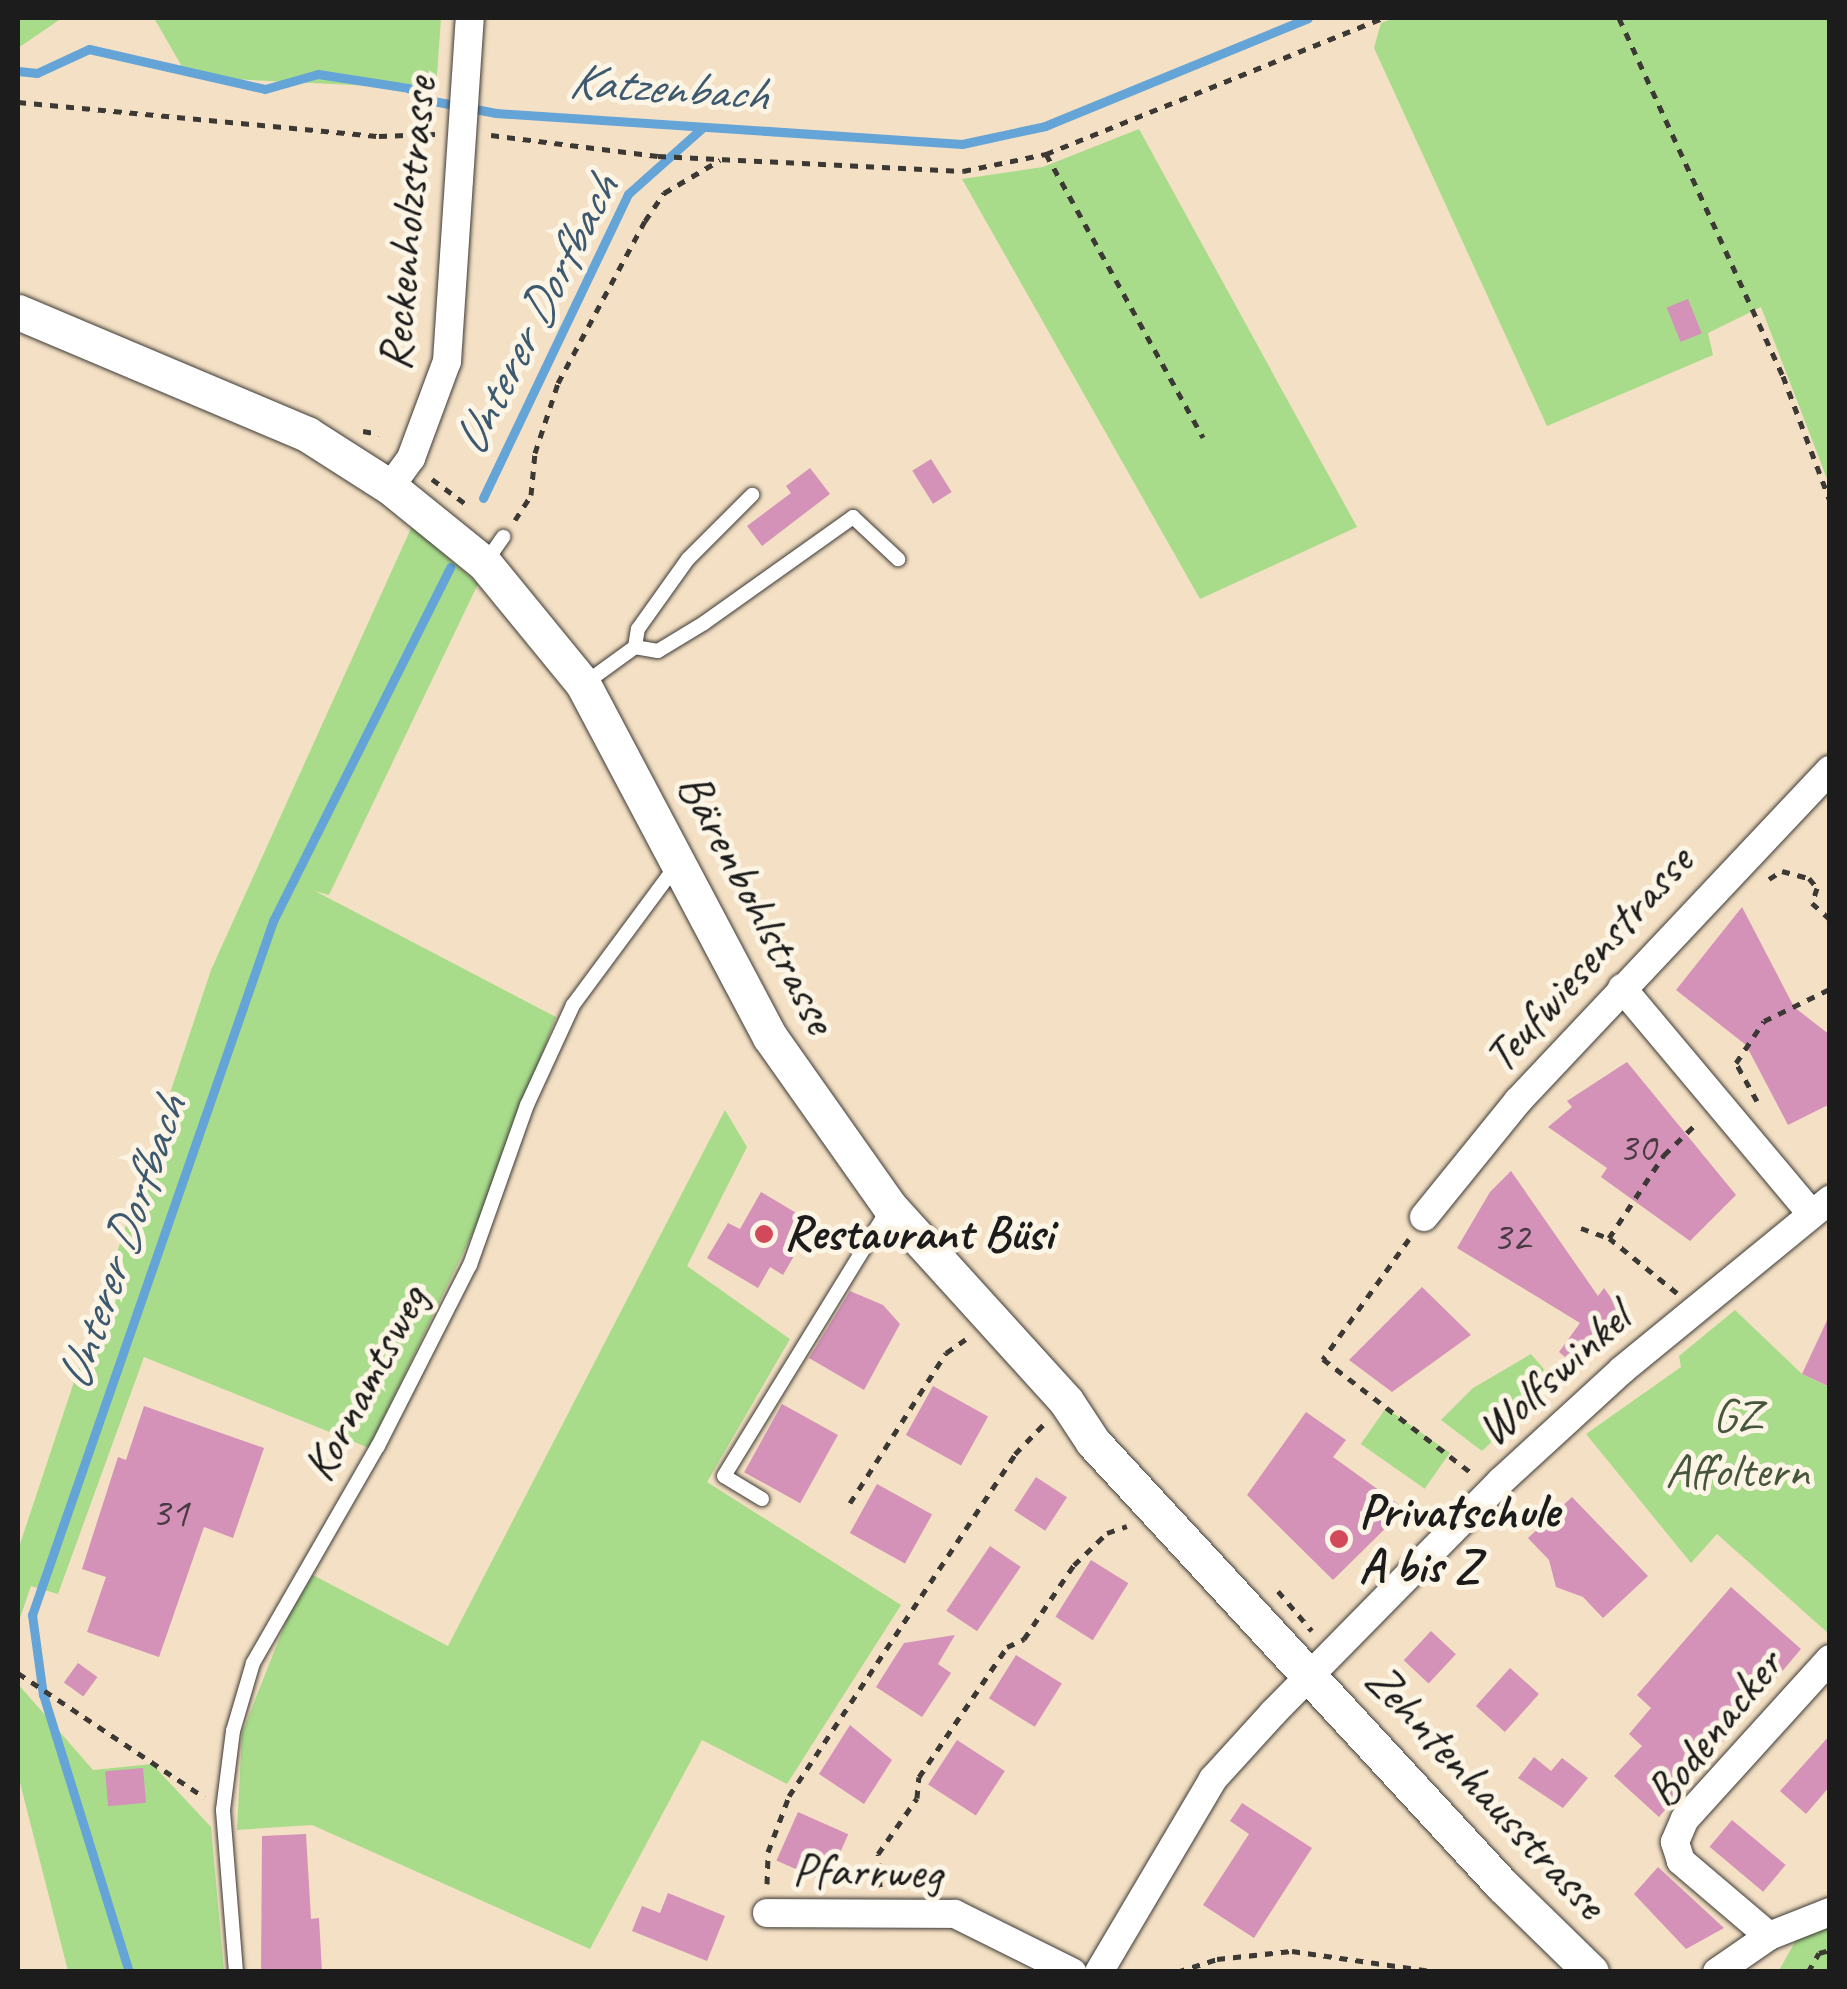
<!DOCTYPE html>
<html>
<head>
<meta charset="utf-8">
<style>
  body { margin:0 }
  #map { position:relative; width:1847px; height:1989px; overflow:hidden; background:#f4e0c4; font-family:Caveat,sans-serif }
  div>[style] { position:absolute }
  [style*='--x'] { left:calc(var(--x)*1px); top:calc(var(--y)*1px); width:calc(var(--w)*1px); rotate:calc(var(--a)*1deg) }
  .green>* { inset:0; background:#a8dc8b; transform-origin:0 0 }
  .stream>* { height:9px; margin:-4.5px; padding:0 4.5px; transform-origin:4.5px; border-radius:4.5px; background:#65a4d7 }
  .building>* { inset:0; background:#d492b8; transform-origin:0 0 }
  .path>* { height:5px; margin-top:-2.5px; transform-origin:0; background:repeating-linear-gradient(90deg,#3c3935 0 8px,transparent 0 16px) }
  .roads { filter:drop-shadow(0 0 2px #3c3935) drop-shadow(0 0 2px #3c3935) }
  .service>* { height:14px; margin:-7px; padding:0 7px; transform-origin:7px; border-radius:7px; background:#fff }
  .minor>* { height:28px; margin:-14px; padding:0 14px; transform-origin:14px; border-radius:14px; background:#fff }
  .tertiary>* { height:35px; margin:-17.5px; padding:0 17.5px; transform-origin:17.5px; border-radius:17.5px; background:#fff }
  .dots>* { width:28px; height:28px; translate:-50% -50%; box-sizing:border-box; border:5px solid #fcf5e5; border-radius:50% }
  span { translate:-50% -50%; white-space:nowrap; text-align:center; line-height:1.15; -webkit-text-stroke:10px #fcf5e5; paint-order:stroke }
  .number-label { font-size:42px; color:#4a3a43 }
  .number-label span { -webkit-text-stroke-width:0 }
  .street-label { font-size:48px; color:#1c1c1c }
  .poi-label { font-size:48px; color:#1c1c1c; font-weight:700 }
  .left { translate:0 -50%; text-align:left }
  .park-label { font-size:48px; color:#46563d }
  .water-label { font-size:50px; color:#3d5970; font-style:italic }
  .frame { position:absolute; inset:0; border:20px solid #1c1c1c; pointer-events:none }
</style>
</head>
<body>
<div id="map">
  <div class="green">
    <i style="clip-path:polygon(18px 18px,62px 18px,18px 48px)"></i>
    <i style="clip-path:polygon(154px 18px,441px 18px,436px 89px,188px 77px)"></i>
    <i style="clip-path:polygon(1395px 18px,1829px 18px,1829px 484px,1761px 307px,1708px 333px,1713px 355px,1547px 426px,1374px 48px,1381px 23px)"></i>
    <i style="clip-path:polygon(1139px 129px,1357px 527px,1200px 599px,962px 179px,1043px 167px)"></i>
    <i style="clip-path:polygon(412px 526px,478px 584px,329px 895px,315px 891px,556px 1017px,478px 1222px,369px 1448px,144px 1357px,58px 1594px,31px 1586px,18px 1624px,18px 1550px,211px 970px)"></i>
    <i style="clip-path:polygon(725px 1110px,747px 1147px,687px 1266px,790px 1339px,707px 1482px,901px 1605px,787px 1784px,702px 1740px,590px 1949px,312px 1825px,237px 1830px,242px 1733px,287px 1619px,313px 1575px,448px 1646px)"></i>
    <i style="clip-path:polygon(1735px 1310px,1802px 1374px,1829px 1387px,1829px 1634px,1717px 1534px,1691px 1563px,1586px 1434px,1681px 1367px,1679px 1356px)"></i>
    <i style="clip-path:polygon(1531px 1354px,1555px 1382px,1482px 1451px,1441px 1420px,1473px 1388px)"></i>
    <i style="left:1386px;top:1408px;width:78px;height:44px;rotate:35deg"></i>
    <i style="clip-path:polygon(18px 1684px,93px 1770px,152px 1764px,211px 1827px,224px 1971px,68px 1971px,18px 1775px)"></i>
    <i style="clip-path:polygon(1829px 1922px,1829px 1971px,1778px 1972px,1799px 1935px)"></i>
  </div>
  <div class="stream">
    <i style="--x:18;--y:71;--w:19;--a:6"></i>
    <i style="--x:37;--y:73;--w:57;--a:-24.8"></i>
    <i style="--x:89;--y:49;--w:180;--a:12.8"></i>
    <i style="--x:265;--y:89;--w:55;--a:-15.8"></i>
    <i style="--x:318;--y:74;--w:91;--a:8.8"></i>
    <i style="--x:408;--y:88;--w:28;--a:27"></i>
    <i style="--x:433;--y:101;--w:64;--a:10.8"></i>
    <i style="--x:496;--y:113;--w:467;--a:3.8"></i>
    <i style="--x:962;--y:144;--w:85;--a:-12.2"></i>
    <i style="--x:1045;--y:126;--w:284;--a:-22.3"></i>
    <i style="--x:483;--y:498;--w:337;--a:-64.5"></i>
    <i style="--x:628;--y:194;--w:99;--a:-41.7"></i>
    <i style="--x:129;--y:1972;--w:290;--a:-107.2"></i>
    <i style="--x:43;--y:1695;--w:81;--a:-97.8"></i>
    <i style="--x:32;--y:1615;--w:735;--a:-70.85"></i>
    <i style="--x:273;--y:921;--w:396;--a:-63.4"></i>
  </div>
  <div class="building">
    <i style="left:1688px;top:299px;width:37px;height:23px;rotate:68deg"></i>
    <i style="left:931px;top:459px;width:39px;height:22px;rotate:58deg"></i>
    <i style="clip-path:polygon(810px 468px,830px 494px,762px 546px,747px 526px,791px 493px,786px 486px)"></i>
    <i style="clip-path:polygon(1742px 907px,1794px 1007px,1830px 1035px,1830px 1104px,1788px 1125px,1746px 1045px,1676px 990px)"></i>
    <i style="clip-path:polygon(1627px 1062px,1736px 1195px,1690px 1241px,1601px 1177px,1607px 1168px,1548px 1127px,1572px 1107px,1567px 1101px)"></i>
    <i style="clip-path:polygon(1511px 1171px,1598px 1296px,1604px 1288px,1620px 1311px,1565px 1357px,1559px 1352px,1580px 1323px,1457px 1248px,1490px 1192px)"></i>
    <i style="clip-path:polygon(761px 1192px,813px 1223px,783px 1275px,770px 1267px,758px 1288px,707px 1258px,728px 1223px,740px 1229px)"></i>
    <i style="clip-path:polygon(1422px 1287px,1471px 1335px,1392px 1392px,1349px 1360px)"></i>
    <i style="clip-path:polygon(850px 1291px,883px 1305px,900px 1324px,864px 1390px,809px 1358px)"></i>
    <i style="clip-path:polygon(1830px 1314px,1830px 1387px,1802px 1374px)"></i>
    <i style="left:933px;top:1386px;width:63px;height:56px;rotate:29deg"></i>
    <i style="left:782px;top:1404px;width:64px;height:78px;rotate:29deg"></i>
    <i style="clip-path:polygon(144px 1406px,264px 1448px,233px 1538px,204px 1527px,159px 1657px,87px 1632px,106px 1577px,82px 1569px,118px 1457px,126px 1460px)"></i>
    <i style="clip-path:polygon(1306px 1412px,1346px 1440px,1333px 1457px,1405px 1509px,1333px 1580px,1247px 1495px)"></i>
    <i style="left:1036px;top:1477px;width:37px;height:40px;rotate:33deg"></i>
    <i style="left:877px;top:1484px;width:63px;height:56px;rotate:29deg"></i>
    <i style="clip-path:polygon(1572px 1497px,1648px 1576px,1603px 1618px,1583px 1597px,1556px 1587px,1549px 1560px,1528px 1538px)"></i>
    <i style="left:990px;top:1546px;width:37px;height:78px;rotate:34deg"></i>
    <i style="left:1091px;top:1560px;width:44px;height:67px;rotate:32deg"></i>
    <i style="clip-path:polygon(1731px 1587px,1801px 1649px,1659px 1817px,1614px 1776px,1642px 1746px,1629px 1734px,1651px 1708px,1637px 1695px)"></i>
    <i style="left:1431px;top:1631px;width:34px;height:40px;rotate:43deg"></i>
    <i style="clip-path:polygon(955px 1635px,938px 1664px,951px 1673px,922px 1717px,876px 1687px,904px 1643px)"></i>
    <i style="left:1016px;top:1655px;width:54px;height:51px;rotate:32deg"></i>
    <i style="left:78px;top:1663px;width:24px;height:24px;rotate:36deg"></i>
    <i style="left:1510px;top:1668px;width:39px;height:51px;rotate:42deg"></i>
    <i style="clip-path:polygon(850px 1725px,892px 1760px,864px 1804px,819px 1774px)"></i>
    <i style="clip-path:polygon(1830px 1735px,1830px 1786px,1806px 1814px,1780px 1791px)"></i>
    <i style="left:957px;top:1740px;width:57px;height:53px;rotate:33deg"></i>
    <i style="clip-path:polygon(1534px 1757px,1551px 1771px,1562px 1758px,1588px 1778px,1563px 1808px,1518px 1778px)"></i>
    <i style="left:143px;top:1768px;width:35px;height:38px;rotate:85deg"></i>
    <i style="clip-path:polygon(1242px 1803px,1312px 1848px,1254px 1938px,1203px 1905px,1249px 1834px,1230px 1821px)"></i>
    <i style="left:798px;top:1812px;width:55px;height:53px;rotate:24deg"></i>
    <i style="left:1732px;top:1820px;width:70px;height:35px;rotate:40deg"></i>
    <i style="clip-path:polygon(306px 1834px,311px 1919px,319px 1918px,322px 1972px,261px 1972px,262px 1836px)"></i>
    <i style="clip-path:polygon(1658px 1867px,1724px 1928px,1686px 1949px,1634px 1894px)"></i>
    <i style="clip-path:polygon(668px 1893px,725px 1916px,707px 1961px,632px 1931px,642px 1906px,660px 1913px)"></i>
  </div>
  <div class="path">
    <i style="--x:1619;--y:18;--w:394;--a:65.4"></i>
    <i style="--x:1783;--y:376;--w:134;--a:69.4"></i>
    <i style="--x:18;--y:102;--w:363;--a:5.4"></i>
    <i style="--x:379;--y:136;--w:56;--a:-2"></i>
    <i style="--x:491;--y:135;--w:168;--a:7.2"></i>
    <i style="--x:658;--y:156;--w:305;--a:2.8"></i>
    <i style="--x:963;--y:171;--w:85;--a:-11.6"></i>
    <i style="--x:1046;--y:154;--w:362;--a:-22"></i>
    <i style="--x:1046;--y:154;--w:324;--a:61"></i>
    <i style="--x:363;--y:431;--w:16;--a:11"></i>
    <i style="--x:432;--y:479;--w:47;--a:36.4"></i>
    <i style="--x:515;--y:520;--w:30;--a:-57"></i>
    <i style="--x:531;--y:495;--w:42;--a:-84.6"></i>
    <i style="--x:535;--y:453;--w:74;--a:-71.8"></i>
    <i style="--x:558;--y:383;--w:184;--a:-61.8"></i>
    <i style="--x:645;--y:221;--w:34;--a:-56"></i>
    <i style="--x:664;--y:193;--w:65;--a:-30.5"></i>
    <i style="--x:1769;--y:879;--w:15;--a:-32"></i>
    <i style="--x:1782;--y:871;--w:28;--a:15"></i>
    <i style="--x:1809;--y:878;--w:13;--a:51"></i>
    <i style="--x:1817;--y:888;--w:16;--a:108"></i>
    <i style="--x:1812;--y:903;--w:24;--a:42"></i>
    <i style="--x:1757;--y:1101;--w:43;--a:-118.9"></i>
    <i style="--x:1736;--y:1063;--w:50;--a:-56.3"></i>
    <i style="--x:1764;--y:1021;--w:73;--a:-25.9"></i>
    <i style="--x:1581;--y:1228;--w:30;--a:20"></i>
    <i style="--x:1409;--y:1239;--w:148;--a:125.6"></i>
    <i style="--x:1323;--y:1359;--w:185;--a:37.5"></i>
    <i style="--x:1677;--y:1293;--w:87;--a:-141"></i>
    <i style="--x:1609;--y:1238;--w:100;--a:-56.5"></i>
    <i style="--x:1664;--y:1155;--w:46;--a:-44.1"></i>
    <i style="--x:850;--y:1503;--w:178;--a:-57.4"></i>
    <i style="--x:946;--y:1353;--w:24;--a:-35"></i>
    <i style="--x:1278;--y:1591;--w:52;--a:49.6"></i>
    <i style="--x:18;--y:1673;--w:224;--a:33.7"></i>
    <i style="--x:767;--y:1884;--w:32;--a:-88"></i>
    <i style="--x:768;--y:1852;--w:60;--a:-69.4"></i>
    <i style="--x:789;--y:1796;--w:410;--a:-56.5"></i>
    <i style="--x:1015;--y:1454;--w:42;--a:-46"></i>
    <i style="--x:880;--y:1887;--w:33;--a:-93"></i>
    <i style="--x:878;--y:1854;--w:68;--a:-55.1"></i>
    <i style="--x:917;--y:1798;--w:21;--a:-85"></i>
    <i style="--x:919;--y:1777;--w:157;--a:-55.9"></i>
    <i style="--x:1007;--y:1647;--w:19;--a:-25"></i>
    <i style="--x:1024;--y:1639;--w:89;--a:-56"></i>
    <i style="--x:1074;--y:1565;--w:46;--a:-44.1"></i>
    <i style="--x:1107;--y:1533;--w:21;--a:-19"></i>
    <i style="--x:1177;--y:1972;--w:42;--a:-18"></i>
    <i style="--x:1217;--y:1959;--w:75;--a:-6.1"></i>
    <i style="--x:1292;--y:1951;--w:147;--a:8.2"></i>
    <i style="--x:1808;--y:1972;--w:22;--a:-60"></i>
    <i style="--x:1819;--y:1953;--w:11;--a:-15"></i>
  </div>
  <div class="roads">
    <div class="service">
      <i style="--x:485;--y:563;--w:32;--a:-55"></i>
      <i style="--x:635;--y:647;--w:18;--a:-81"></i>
      <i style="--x:638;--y:629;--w:86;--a:-54.5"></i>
      <i style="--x:688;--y:559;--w:91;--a:-45"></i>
      <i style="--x:584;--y:684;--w:63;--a:-36"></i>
      <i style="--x:635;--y:647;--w:23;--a:10"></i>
      <i style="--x:658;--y:651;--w:54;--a:-31.3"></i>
      <i style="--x:704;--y:623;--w:183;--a:-35.4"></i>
      <i style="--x:853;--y:517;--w:62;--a:43"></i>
      <i style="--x:762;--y:1499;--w:44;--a:-148.8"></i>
      <i style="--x:724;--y:1476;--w:315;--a:-58.4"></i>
      <i style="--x:236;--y:1972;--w:163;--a:-94.6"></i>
      <i style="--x:223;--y:1810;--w:80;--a:-82.8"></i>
      <i style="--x:233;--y:1731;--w:71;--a:-73.6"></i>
      <i style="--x:253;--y:1663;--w:250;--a:-60.1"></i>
      <i style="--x:378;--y:1446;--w:203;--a:-63.1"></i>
      <i style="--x:470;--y:1265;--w:170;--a:-70.4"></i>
      <i style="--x:527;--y:1105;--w:110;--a:-65.3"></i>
      <i style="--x:573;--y:1005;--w:172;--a:-53.5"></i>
    </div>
    <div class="minor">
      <i style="--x:390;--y:487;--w:36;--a:-54"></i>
      <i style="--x:411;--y:458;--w:103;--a:-69.6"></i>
      <i style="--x:447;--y:361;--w:344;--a:-86.2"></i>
      <i style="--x:1622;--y:988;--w:294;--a:50"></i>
      <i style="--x:1424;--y:1217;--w:149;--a:-51"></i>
      <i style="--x:1518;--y:1101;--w:455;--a:-46.7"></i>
      <i style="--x:767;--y:1913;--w:188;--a:0.3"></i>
      <i style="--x:955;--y:1914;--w:131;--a:26.4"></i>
      <i style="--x:1769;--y:1936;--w:116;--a:-139.6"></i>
      <i style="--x:1681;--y:1861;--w:20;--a:-108"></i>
      <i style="--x:1675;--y:1842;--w:25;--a:-67"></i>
      <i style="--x:1685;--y:1819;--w:216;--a:-47.8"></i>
      <i style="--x:1099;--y:1972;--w:224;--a:-59.4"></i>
      <i style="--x:1213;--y:1779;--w:89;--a:-47.7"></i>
      <i style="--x:1273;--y:1713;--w:325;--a:-45.5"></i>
      <i style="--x:1501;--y:1481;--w:164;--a:-42.5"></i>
      <i style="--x:1622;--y:1370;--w:269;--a:-39.3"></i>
      <i style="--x:1717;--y:1972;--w:63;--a:-34.7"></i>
      <i style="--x:1769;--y:1936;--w:66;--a:-21.5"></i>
    </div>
    <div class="tertiary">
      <i style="--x:18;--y:312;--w:314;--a:22.9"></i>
      <i style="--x:307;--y:434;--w:98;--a:32.6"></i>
      <i style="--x:390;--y:487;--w:121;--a:39"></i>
      <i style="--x:484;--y:563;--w:156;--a:50.7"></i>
      <i style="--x:583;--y:684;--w:399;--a:62.1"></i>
      <i style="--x:770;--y:1037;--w:208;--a:54.8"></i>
      <i style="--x:890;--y:1207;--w:262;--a:47.8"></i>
      <i style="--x:1066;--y:1401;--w:49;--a:56.6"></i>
      <i style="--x:1093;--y:1442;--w:603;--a:47.29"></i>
      <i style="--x:1502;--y:1885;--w:124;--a:44.3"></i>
    </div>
  </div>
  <div class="dots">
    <i style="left:764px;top:1234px;background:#d1495b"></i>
    <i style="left:1339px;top:1539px;background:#d1495b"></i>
  </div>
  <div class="number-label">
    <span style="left:1637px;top:1148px">30</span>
    <span style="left:1511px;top:1237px">32</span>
    <span style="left:170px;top:1513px">31</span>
  </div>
  <div class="street-label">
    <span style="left:407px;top:224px;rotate:-85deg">Reckenholzstrasse</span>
    <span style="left:757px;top:903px;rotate:62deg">Bärenbohlstrasse</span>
    <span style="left:1588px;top:959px;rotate:-48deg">Teufwiesenstrasse</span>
    <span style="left:1553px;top:1374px;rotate:-42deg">Wolfswinkel</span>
    <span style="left:365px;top:1383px;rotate:-62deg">Kornamtsweg</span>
    <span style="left:1714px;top:1728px;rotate:-51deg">Bodenacker</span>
    <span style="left:1486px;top:1791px;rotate:47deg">Zehntenhausstrasse</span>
    <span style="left:867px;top:1871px;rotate:1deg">Pfarrweg</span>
  </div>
  <div class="poi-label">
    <span class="left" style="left:784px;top:1234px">Restaurant Büsi</span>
    <span class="left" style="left:1359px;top:1539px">Privatschule<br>A bis Z</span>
  </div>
  <div class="park-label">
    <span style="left:1737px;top:1443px">GZ<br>Affoltern</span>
  </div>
  <div class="water-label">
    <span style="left:668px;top:87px;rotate:4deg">Katzenbach</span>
    <span style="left:535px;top:315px;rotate:-63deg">Unterer Dorfbach</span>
    <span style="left:121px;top:1243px;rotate:-71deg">Unterer Dorfbach</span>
  </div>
  <div class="frame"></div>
</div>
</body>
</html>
